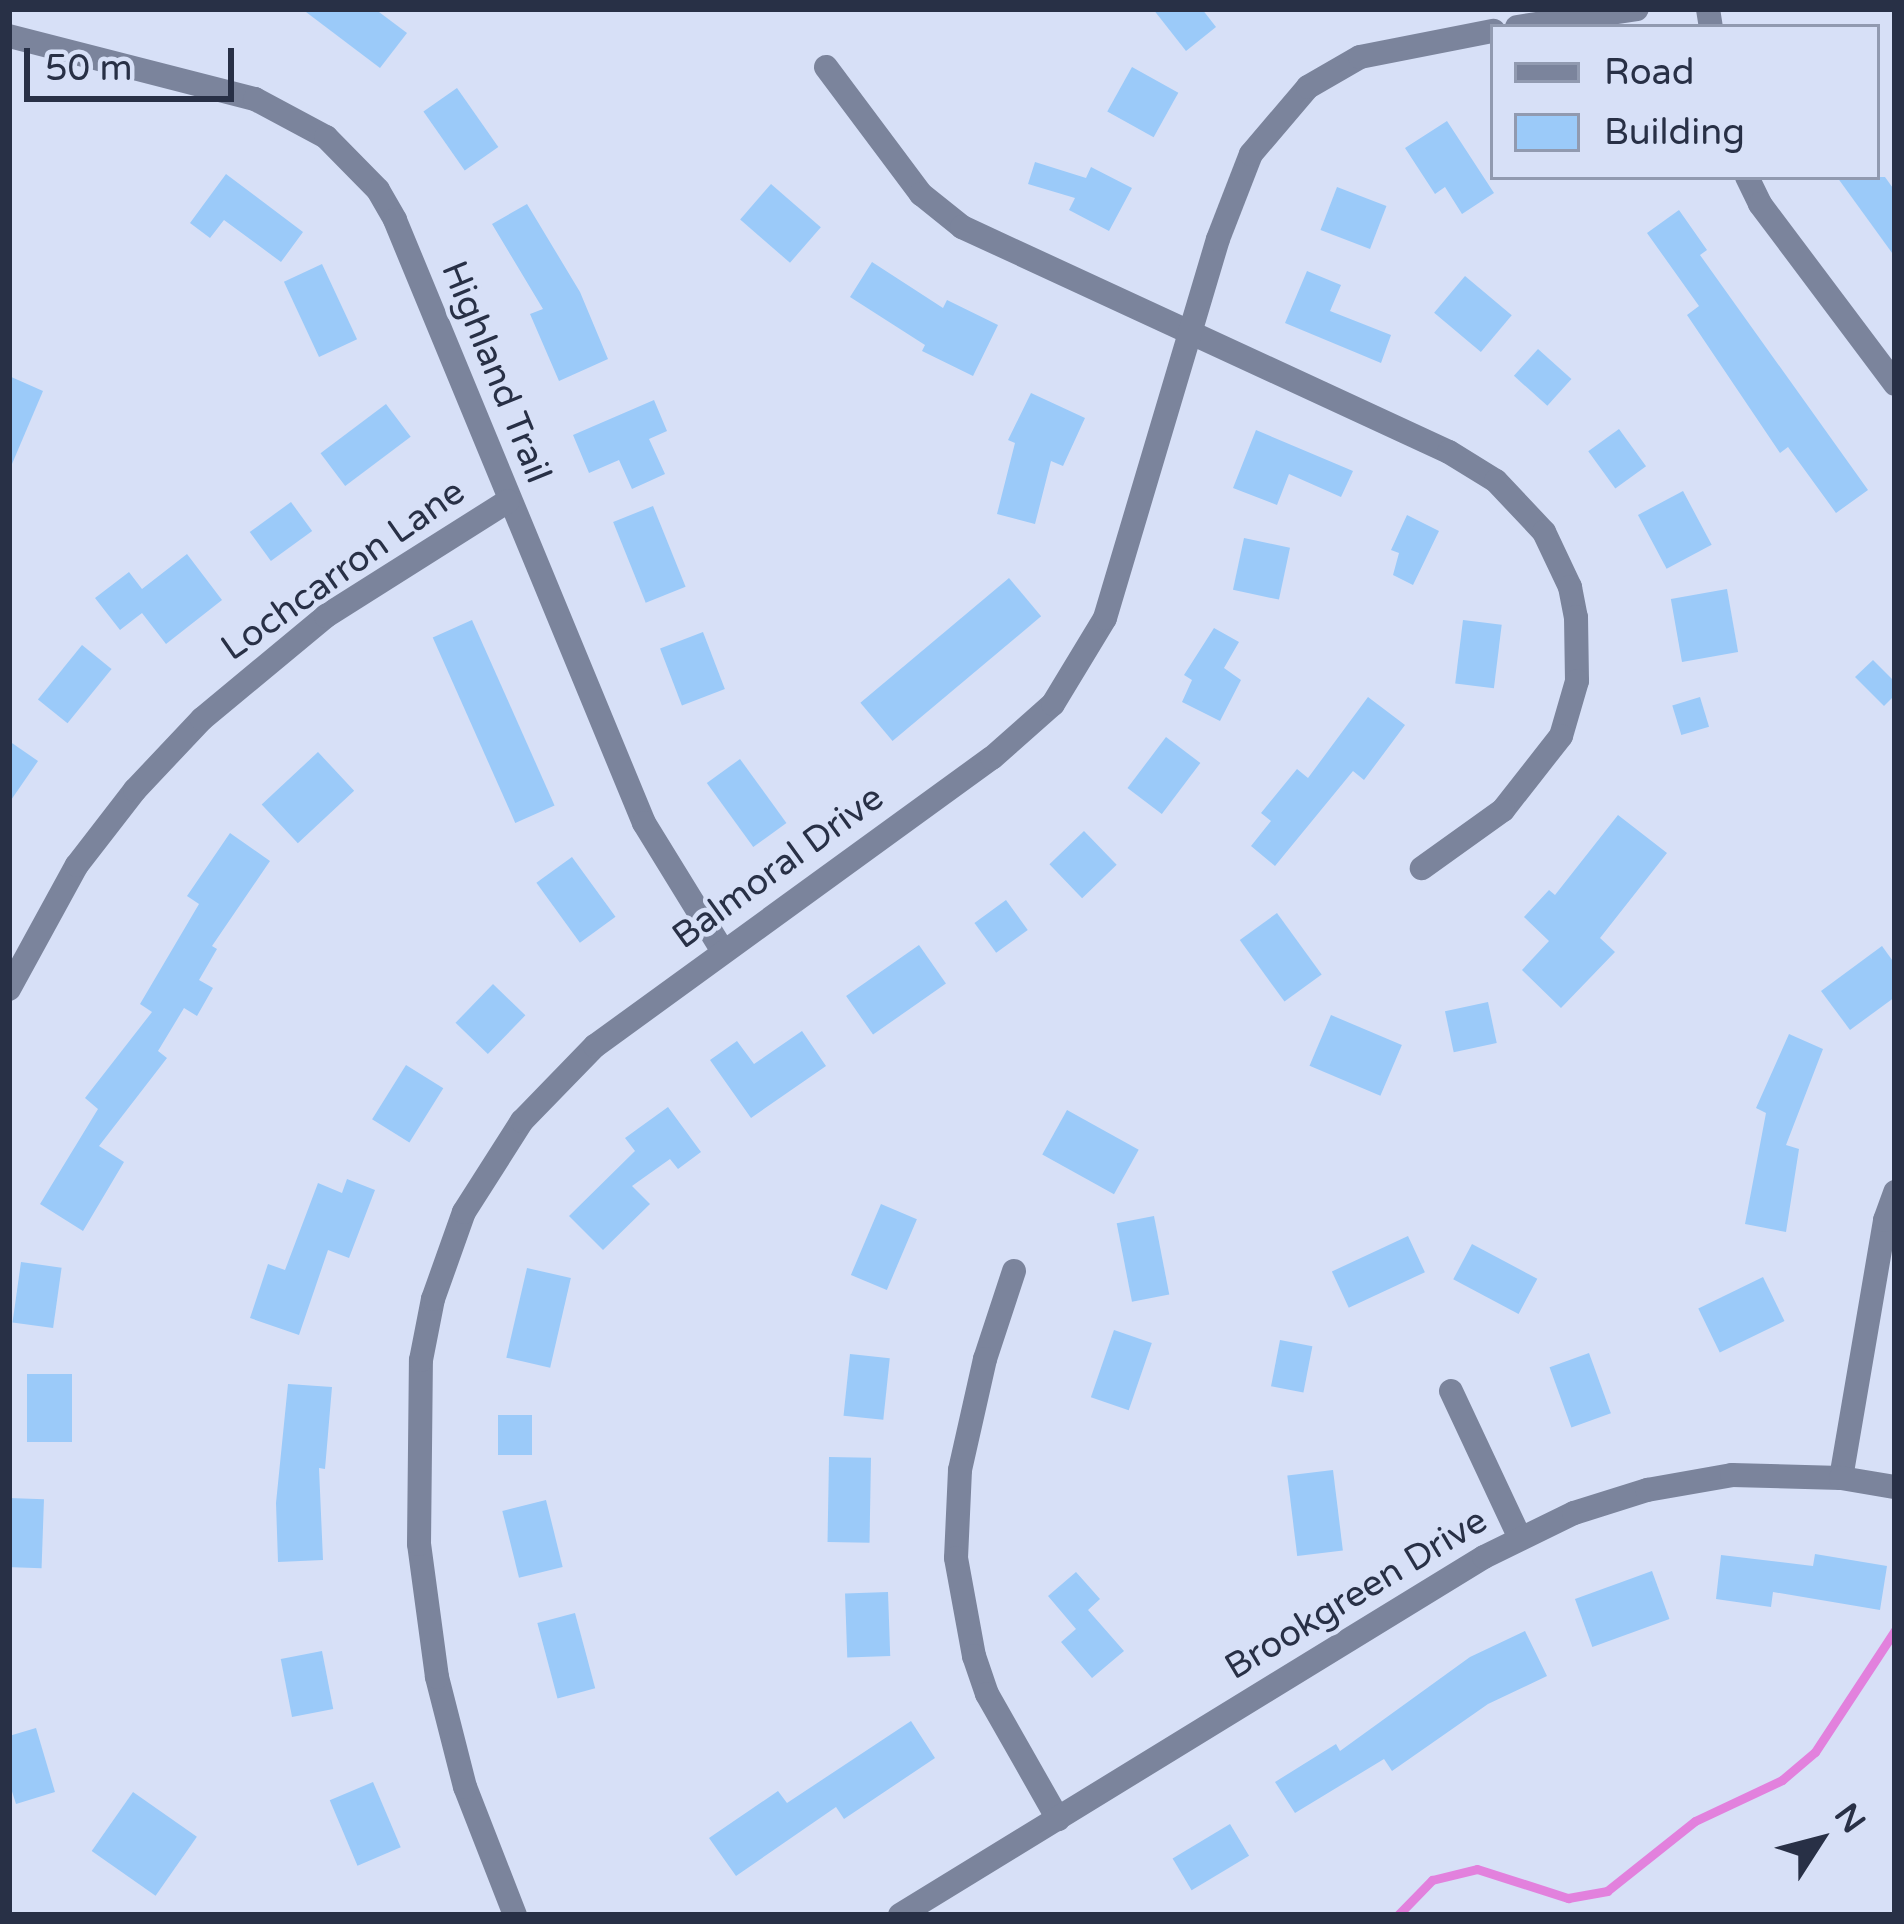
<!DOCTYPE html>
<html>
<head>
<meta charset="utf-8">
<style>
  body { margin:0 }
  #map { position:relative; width:1904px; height:1924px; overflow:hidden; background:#d7e0f7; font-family:"Varela Round",sans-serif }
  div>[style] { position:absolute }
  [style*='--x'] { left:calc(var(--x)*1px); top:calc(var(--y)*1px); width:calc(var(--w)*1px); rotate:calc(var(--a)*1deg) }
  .stream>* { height:9px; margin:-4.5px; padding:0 4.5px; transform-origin:4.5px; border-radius:4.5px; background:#e281dd }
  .building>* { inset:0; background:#9bcaf9; transform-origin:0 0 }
  .street>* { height:24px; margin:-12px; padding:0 12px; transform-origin:12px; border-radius:12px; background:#7b849c }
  span { translate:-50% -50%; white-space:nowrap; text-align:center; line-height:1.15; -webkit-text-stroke:9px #d7e0f7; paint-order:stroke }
  .street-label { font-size:36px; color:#283046 }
  .frame { position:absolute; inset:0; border:12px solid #283046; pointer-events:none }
  .legend { position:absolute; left:1490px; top:24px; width:390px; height:156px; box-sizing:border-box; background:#d7e0f7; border:3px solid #919ab0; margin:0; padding:15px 21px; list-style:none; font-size:36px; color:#283046 }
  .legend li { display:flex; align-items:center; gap:24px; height:60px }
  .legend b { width:60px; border:3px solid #919ab0 }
  .north { position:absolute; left:1760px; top:1780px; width:120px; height:120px; -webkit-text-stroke:9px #d7e0f7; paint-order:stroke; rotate:54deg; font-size:33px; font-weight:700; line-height:48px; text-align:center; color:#283046 }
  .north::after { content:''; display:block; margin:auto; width:42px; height:54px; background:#283046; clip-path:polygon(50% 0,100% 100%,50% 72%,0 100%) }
  .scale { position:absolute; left:24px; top:48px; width:210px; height:54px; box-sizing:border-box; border:6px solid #283046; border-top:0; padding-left:15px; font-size:36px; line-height:42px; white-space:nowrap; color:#283046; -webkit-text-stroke:9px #d7e0f7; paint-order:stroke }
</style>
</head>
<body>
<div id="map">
  <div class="stream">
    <i style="--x:1398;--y:1915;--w:49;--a:-45.8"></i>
    <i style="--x:1432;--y:1880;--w:46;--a:-13.7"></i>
    <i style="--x:1477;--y:1869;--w:96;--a:17.7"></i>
    <i style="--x:1568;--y:1898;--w:40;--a:-10"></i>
    <i style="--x:1607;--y:1891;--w:112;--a:-38.5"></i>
    <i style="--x:1695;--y:1821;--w:96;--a:-25.2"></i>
    <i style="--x:1782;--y:1780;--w:43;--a:-40.3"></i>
    <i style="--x:1815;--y:1752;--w:146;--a:-56.7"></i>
  </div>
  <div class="building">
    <i style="clip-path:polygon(302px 9px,375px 9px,407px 33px,380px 68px)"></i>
    <i style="clip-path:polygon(1153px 9px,1202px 9px,1216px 27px,1186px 51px)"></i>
    <i style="left:1132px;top:67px;width:53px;height:51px;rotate:29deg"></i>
    <i style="left:457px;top:88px;width:72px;height:41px;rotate:55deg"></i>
    <i style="clip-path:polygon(1447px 121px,1494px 193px,1462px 214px,1445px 187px,1435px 194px,1405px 148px)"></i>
    <i style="clip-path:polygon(1035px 162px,1086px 178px,1091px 167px,1132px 188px,1109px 231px,1069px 210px,1075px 198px,1028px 184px)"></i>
    <i style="clip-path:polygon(226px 174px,303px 232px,281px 262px,224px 220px,210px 238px,190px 223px)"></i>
    <i style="clip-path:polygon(1837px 177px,1885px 177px,1895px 191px,1895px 257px)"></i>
    <i style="left:771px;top:184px;width:66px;height:47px;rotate:41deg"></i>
    <i style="left:1337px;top:187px;width:53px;height:46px;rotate:21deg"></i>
    <i style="clip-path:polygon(527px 204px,580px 292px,608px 359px,559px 381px,530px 314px,543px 309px,492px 224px)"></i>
    <i style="clip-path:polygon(1679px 210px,1707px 250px,1700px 255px,1868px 490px,1836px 513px,1788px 447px,1780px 453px,1687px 315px,1699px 306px,1647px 233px)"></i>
    <i style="clip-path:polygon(872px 262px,943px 308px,947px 300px,998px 325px,973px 376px,922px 351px,925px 345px,850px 297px)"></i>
    <i style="left:322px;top:264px;width:83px;height:42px;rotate:65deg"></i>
    <i style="clip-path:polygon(1307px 271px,1341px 285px,1330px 311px,1391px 335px,1381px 363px,1285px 323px)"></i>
    <i style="left:1465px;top:276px;width:61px;height:48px;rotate:40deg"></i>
    <i style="left:1538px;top:349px;width:45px;height:36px;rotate:42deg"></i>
    <i style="clip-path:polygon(9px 376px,43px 391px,9px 471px)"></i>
    <i style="clip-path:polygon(1031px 393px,1085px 418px,1063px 466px,1051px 461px,1035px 524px,997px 514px,1015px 443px,1008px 440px)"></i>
    <i style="clip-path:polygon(654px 400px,667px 431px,649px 439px,665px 474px,632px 489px,619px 460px,589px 473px,573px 435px)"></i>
    <i style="left:386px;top:404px;width:41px;height:82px;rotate:53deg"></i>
    <i style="left:1619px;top:429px;width:46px;height:38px;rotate:54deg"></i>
    <i style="clip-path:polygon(1256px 430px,1353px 471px,1341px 497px,1289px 474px,1277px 505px,1233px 488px)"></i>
    <i style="left:1683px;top:491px;width:61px;height:51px;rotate:62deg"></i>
    <i style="left:291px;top:502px;width:36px;height:51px;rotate:54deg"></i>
    <i style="left:653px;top:506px;width:87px;height:43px;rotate:68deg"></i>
    <i style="clip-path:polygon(1407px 515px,1439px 531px,1413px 585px,1393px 575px,1399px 553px,1391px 550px)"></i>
    <i style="left:1244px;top:538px;width:47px;height:53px;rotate:12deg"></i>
    <i style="clip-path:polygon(187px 554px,222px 600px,166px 644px,142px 613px,120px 630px,95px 598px,129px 572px,142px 589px)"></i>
    <i style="left:1009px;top:578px;width:50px;height:194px;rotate:50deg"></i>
    <i style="left:1727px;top:589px;width:64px;height:57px;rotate:80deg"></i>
    <i style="left:472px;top:620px;width:203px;height:43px;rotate:66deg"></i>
    <i style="left:1463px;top:620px;width:39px;height:64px;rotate:7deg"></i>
    <i style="clip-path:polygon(1214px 628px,1239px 642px,1224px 668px,1241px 680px,1220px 721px,1182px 702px,1192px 680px,1184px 675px)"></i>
    <i style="left:703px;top:632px;width:61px;height:46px;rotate:69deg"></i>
    <i style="left:82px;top:645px;width:38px;height:70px;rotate:39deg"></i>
    <i style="clip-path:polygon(1873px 660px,1895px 682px,1895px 695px,1884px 706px,1855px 677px)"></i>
    <i style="clip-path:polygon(1368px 697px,1405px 725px,1364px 780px,1353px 771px,1275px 866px,1251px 846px,1271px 821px,1261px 813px,1297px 769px,1308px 778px)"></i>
    <i style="left:1700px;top:697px;width:31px;height:29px;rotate:73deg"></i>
    <i style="left:1166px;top:737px;width:43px;height:64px;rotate:37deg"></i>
    <i style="clip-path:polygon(9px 741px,38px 761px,9px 803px)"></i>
    <i style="left:318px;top:752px;width:53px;height:77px;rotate:47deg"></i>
    <i style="left:740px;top:759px;width:79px;height:41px;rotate:54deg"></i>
    <i style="clip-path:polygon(1618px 815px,1667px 853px,1600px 938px,1615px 952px,1561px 1008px,1522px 970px,1549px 941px,1524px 917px,1549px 890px,1555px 895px)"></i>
    <i style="left:1084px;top:831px;width:47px;height:48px;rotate:46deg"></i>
    <i style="clip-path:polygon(230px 833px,270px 861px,212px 946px,217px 949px,199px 980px,213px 988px,197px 1016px,184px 1008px,158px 1051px,167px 1058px,99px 1146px,124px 1162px,83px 1231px,40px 1204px,98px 1109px,85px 1098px,152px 1012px,140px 1004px,199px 904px,187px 896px)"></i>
    <i style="left:572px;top:857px;width:74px;height:44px;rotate:54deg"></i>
    <i style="left:1006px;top:900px;width:37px;height:39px;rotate:54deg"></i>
    <i style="left:1277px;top:913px;width:76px;height:46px;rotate:54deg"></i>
    <i style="left:919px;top:945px;width:47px;height:89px;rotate:55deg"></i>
    <i style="clip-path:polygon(1882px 946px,1895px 964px,1895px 997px,1850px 1030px,1821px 991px)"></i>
    <i style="left:493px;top:984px;width:45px;height:54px;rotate:44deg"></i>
    <i style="left:1488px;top:1002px;width:42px;height:44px;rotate:78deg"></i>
    <i style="left:1331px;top:1015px;width:77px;height:55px;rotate:23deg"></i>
    <i style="clip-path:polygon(802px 1031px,826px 1066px,751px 1118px,710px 1060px,737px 1041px,754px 1064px)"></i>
    <i style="clip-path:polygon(1789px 1034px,1823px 1049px,1786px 1145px,1799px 1149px,1786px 1232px,1745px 1224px,1766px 1113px,1756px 1108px)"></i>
    <i style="left:406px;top:1065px;width:44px;height:64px;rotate:32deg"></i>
    <i style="clip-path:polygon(668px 1107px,701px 1152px,678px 1169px,670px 1159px,632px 1186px,650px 1204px,603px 1250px,569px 1216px,635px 1151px,625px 1138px)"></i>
    <i style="left:1067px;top:1110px;width:82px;height:51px;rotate:29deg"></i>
    <i style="clip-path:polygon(347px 1179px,375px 1190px,349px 1258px,328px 1250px,299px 1335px,250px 1318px,268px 1264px,285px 1270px,318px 1183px,342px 1193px)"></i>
    <i style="left:881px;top:1204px;width:39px;height:77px;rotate:23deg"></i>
    <i style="left:1154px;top:1216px;width:80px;height:38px;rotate:79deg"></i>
    <i style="left:1408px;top:1236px;width:40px;height:84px;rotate:65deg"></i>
    <i style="left:1472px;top:1244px;width:74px;height:40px;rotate:28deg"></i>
    <i style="left:21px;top:1262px;width:41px;height:61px;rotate:8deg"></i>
    <i style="left:527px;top:1268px;width:45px;height:92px;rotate:13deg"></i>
    <i style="left:1763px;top:1277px;width:49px;height:72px;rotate:64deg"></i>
    <i style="left:1114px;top:1330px;width:40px;height:71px;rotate:19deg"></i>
    <i style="left:1280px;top:1340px;width:33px;height:47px;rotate:11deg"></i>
    <i style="left:1589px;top:1353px;width:64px;height:42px;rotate:70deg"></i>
    <i style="left:850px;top:1354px;width:40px;height:62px;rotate:6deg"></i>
    <i style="left:27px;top:1374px;width:45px;height:68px"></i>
    <i style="clip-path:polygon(288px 1384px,332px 1387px,325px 1469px,319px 1468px,323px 1560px,278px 1562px,276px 1503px)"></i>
    <i style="left:498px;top:1415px;width:34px;height:40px"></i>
    <i style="left:829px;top:1457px;width:42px;height:85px;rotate:1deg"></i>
    <i style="left:1333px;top:1470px;width:81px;height:46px;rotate:83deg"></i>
    <i style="left:9px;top:1498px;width:35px;height:69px;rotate:2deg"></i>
    <i style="left:546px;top:1500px;width:69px;height:45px;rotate:76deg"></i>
    <i style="clip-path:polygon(1815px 1554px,1887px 1566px,1880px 1610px,1773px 1592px,1771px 1607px,1716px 1599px,1721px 1555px,1813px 1566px)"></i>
    <i style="left:1652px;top:1571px;width:51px;height:82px;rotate:70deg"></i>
    <i style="clip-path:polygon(1076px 1572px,1100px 1599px,1088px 1610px,1124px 1651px,1092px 1678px,1061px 1642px,1076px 1629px,1048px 1596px)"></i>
    <i style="left:888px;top:1592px;width:64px;height:43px;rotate:88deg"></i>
    <i style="left:575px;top:1613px;width:78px;height:39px;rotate:75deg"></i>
    <i style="clip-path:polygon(1525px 1631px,1547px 1676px,1488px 1704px,1392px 1771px,1384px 1759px,1295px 1813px,1275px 1782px,1336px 1744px,1340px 1751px,1470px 1657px)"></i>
    <i style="left:322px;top:1651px;width:59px;height:42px;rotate:79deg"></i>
    <i style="clip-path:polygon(911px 1721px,935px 1758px,844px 1819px,836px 1807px,736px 1876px,709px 1838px,778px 1791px,787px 1803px)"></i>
    <i style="clip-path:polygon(36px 1728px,55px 1792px,16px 1804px,9px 1782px,9px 1736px)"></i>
    <i style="left:373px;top:1782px;width:71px;height:47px;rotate:67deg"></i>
    <i style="left:133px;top:1792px;width:78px;height:72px;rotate:35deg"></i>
    <i style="left:1230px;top:1824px;width:37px;height:67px;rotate:59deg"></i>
  </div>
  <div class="street">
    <i style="--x:1708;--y:9;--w:18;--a:81"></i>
    <i style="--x:1517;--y:27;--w:121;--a:-8.5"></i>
    <i style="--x:9;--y:36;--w:254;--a:14.4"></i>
    <i style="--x:255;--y:99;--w:81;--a:28.2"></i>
    <i style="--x:326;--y:137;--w:74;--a:45.5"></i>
    <i style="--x:378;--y:190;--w:34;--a:60"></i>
    <i style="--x:395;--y:220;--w:652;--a:67.56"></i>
    <i style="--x:644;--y:823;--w:149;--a:58.4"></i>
    <i style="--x:826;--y:67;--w:159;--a:53.2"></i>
    <i style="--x:921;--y:194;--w:53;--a:38.8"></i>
    <i style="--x:962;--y:227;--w:536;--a:24.8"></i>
    <i style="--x:1449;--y:452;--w:55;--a:31.7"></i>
    <i style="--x:1496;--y:481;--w:70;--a:46.7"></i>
    <i style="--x:1544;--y:532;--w:61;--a:64.7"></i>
    <i style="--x:1570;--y:587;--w:31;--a:79"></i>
    <i style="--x:1576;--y:617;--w:64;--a:89.1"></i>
    <i style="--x:1577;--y:681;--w:57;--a:106.2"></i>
    <i style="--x:1561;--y:736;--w:94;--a:128.1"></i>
    <i style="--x:1503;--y:810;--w:100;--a:144.4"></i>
    <i style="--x:1747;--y:177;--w:30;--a:64"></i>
    <i style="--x:1760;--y:204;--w:225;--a:53.1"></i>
    <i style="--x:9;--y:989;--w:141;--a:-61.3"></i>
    <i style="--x:77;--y:865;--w:95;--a:-52.3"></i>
    <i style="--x:135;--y:790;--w:98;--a:-46.7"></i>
    <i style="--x:202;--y:719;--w:161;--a:-39.7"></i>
    <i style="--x:326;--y:616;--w:215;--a:-32.3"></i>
    <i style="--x:1014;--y:1271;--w:93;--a:108.2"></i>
    <i style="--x:985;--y:1359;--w:114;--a:102.7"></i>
    <i style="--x:960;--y:1470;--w:88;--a:92.6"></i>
    <i style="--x:956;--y:1558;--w:100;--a:79.6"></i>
    <i style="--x:974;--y:1656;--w:40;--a:71.1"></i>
    <i style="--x:987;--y:1694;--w:144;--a:60.4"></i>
    <i style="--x:1451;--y:1391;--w:160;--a:64.9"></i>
    <i style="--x:1841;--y:1478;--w:262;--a:-80.3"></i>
    <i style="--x:1885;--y:1220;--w:30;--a:-70"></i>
    <i style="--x:515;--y:1915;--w:137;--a:-111.3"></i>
    <i style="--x:465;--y:1787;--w:114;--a:-104.3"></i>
    <i style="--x:437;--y:1677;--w:134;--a:-97.7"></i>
    <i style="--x:419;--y:1544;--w:184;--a:-89.4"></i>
    <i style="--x:421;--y:1360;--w:62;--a:-78.9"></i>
    <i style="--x:433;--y:1299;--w:92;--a:-70.4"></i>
    <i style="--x:464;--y:1212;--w:108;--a:-57.5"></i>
    <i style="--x:522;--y:1121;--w:105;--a:-45.8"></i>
    <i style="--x:595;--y:1046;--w:490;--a:-36"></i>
    <i style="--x:992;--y:758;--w:81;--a:-41.5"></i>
    <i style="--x:1053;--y:704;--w:100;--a:-58.8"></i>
    <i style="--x:1105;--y:618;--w:395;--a:-73.4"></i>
    <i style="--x:1218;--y:239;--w:91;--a:-68.8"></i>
    <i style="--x:1251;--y:154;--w:88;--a:-49.6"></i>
    <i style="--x:1308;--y:87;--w:60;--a:-30"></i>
    <i style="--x:1360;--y:57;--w:136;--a:-11.1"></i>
    <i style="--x:900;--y:1915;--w:685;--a:-31.51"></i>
    <i style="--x:1484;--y:1557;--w:100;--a:-26.1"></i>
    <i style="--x:1574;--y:1513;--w:77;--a:-17.5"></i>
    <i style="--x:1647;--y:1490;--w:86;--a:-10"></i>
    <i style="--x:1732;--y:1475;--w:109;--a:1.6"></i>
    <i style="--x:1841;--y:1478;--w:55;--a:9.5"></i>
  </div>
  <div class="street-label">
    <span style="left:496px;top:372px;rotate:68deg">Highland Trail</span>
    <span style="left:343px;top:570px;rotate:-35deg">Lochcarron Lane</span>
    <span style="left:778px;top:867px;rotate:-36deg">Balmoral Drive</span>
    <span style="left:1356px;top:1594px;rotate:-31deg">Brookgreen Drive</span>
  </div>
  <div class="frame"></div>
  <ul class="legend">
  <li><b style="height:15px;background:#7b849c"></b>Road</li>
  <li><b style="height:33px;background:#9bcaf9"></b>Building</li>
  </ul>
  <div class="north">N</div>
  <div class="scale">50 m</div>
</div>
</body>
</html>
